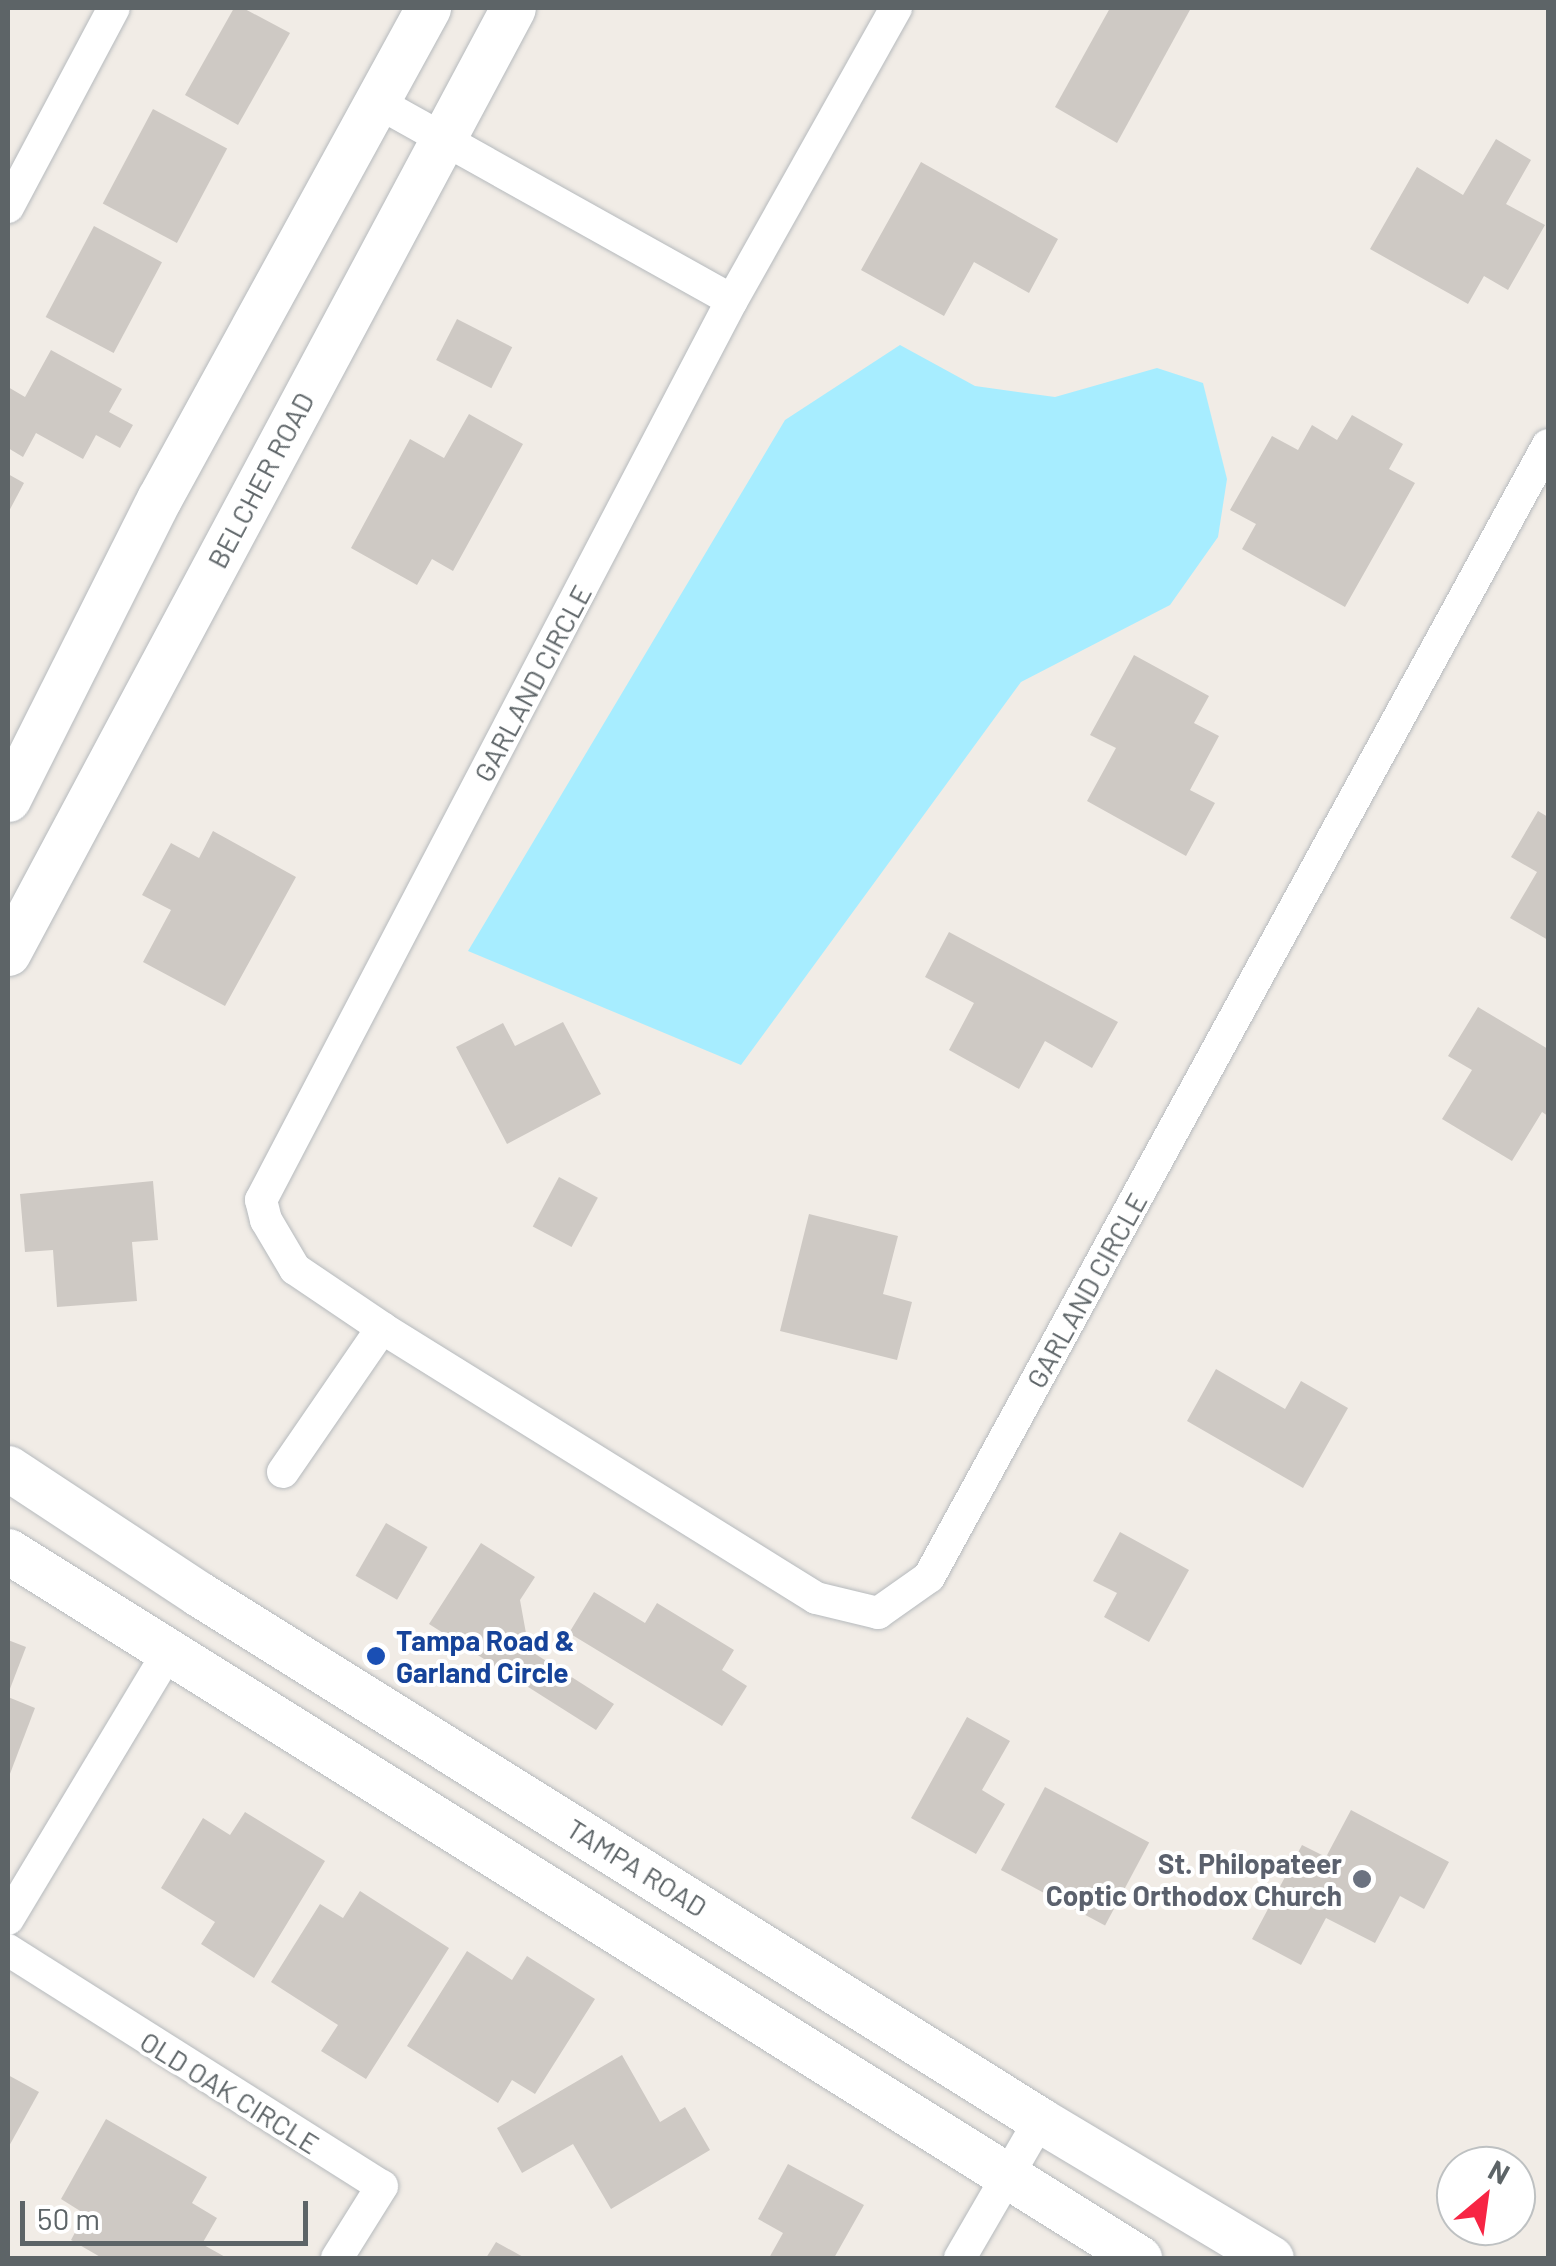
<!DOCTYPE html>
<html>
<head>
<meta charset="utf-8">
<style>
  body { margin:0 }
  #map { position:relative; width:1556px; height:2266px; overflow:hidden; background:#f1ece6; font-family:Barlow,sans-serif }
  div>[style] { position:absolute }
  [style*='--x'] { left:calc(var(--x)*1px); top:calc(var(--y)*1px); width:calc(var(--w)*1px); rotate:calc(var(--a)*1deg) }
  .water>* { inset:0; background:#a7edff }
  .building>* { inset:0; background:#cec9c4; transform-origin:0 0 }
  .roads { filter:drop-shadow(0 0 2px #b6babd) drop-shadow(0 0 2px #b6babd) }
  .minor>* { height:32px; margin:-16px; padding:0 16px; transform-origin:16px; border-radius:16px; background:#fff }
  .secondary>* { height:45px; margin:-22.5px; padding:0 22.5px; transform-origin:22.5px; border-radius:22.5px; background:#fff }
  .dots>* { width:28px; height:28px; translate:-50% -50%; box-sizing:border-box; border:5px solid #fff; border-radius:50% }
  span { translate:-50% -50%; white-space:nowrap; text-align:center; line-height:1.15; -webkit-text-stroke:8px #fff; paint-order:stroke }
  .street-label { font-size:28px; color:#5d6467 }
  .transit-label { font-size:28px; color:#164399; font-weight:700 }
  .left { translate:0 -50%; text-align:left }
  .worship-label { font-size:28px; color:#5b616d; font-weight:700 }
  .right { translate:-100% -50%; text-align:right }
  .frame { position:absolute; inset:0; border:10px solid #5d6467; pointer-events:none }
  .north { position:absolute; left:1436px; top:2146px; width:100px; height:100px; box-sizing:border-box; background:#fff; border:2px solid #bec1c2; border-radius:50%; rotate:29deg; font-size:28px; font-weight:700; line-height:40px; text-align:center; color:#5d6467 }
  .north::after { content:''; display:block; margin:auto; width:35px; height:45px; background:#f72544; clip-path:polygon(50% 0,100% 100%,50% 72%,0 100%) }
  .scale { position:absolute; left:20px; top:2201px; width:288px; height:45px; box-sizing:border-box; border:5px solid #5d6467; border-top:0; padding-left:12px; font-size:30px; line-height:35px; white-space:nowrap; color:#5d6467; -webkit-text-stroke:8px #fff; paint-order:stroke }
</style>
</head>
<body>
<div id="map">
  <div class="water">
    <i style="clip-path:polygon(900px 345px,975px 386px,1055px 397px,1157px 368px,1203px 383px,1227px 479px,1218px 537px,1170px 605px,1021px 682px,741px 1065px,468px 951px,785px 420px)"></i>
  </div>
  <div class="building">
    <i style="clip-path:polygon(234px 8px,243px 8px,290px 33px,238px 125px,185px 95px)"></i>
    <i style="clip-path:polygon(1110px 8px,1191px 8px,1117px 143px,1055px 107px)"></i>
    <i style="left:153px;top:109px;width:84px;height:107px;rotate:28deg"></i>
    <i style="clip-path:polygon(1496px 139px,1531px 160px,1506px 204px,1545px 225px,1508px 290px,1484px 276px,1468px 304px,1370px 249px,1417px 167px,1463px 195px)"></i>
    <i style="clip-path:polygon(921px 162px,1058px 239px,1029px 293px,974px 262px,944px 316px,861px 270px)"></i>
    <i style="left:94px;top:226px;width:77px;height:103px;rotate:28deg"></i>
    <i style="left:457px;top:319px;width:62px;height:46px;rotate:27deg"></i>
    <i style="clip-path:polygon(51px 350px,122px 389px,109px 412px,133px 425px,120px 448px,96px 435px,83px 459px,36px 433px,23px 457px,8px 448px,8px 387px,25px 397px)"></i>
    <i style="clip-path:polygon(469px 414px,523px 444px,453px 571px,432px 559px,417px 585px,351px 548px,410px 439px,444px 458px)"></i>
    <i style="clip-path:polygon(1352px 415px,1403px 444px,1389px 469px,1415px 483px,1345px 607px,1242px 549px,1256px 524px,1230px 510px,1272px 436px,1298px 450px,1312px 425px,1337px 440px)"></i>
    <i style="clip-path:polygon(8px 474px,24px 483px,8px 513px)"></i>
    <i style="clip-path:polygon(1134px 655px,1209px 696px,1194px 723px,1219px 736px,1190px 790px,1215px 803px,1186px 856px,1087px 801px,1116px 748px,1090px 735px)"></i>
    <i style="clip-path:polygon(1538px 811px,1548px 817px,1548px 940px,1510px 918px,1537px 872px,1511px 857px)"></i>
    <i style="clip-path:polygon(213px 831px,296px 877px,225px 1006px,143px 962px,171px 910px,142px 895px,171px 843px,199px 858px)"></i>
    <i style="clip-path:polygon(949px 932px,1118px 1022px,1092px 1068px,1045px 1041px,1019px 1089px,949px 1050px,974px 1003px,925px 977px)"></i>
    <i style="clip-path:polygon(1478px 1007px,1548px 1049px,1548px 1116px,1542px 1112px,1512px 1161px,1442px 1119px,1472px 1070px,1448px 1056px)"></i>
    <i style="clip-path:polygon(563px 1022px,601px 1094px,507px 1144px,456px 1047px,503px 1023px,515px 1046px)"></i>
    <i style="left:559px;top:1177px;width:44px;height:56px;rotate:28deg"></i>
    <i style="clip-path:polygon(153px 1181px,158px 1240px,132px 1242px,137px 1301px,57px 1307px,53px 1250px,25px 1252px,20px 1194px)"></i>
    <i style="clip-path:polygon(809px 1214px,898px 1236px,883px 1294px,912px 1302px,897px 1360px,780px 1331px)"></i>
    <i style="clip-path:polygon(1216px 1369px,1285px 1409px,1301px 1381px,1348px 1408px,1303px 1488px,1187px 1421px)"></i>
    <i style="left:386px;top:1523px;width:48px;height:61px;rotate:30deg"></i>
    <i style="clip-path:polygon(1120px 1532px,1189px 1570px,1149px 1642px,1104px 1617px,1117px 1593px,1093px 1581px)"></i>
    <i style="clip-path:polygon(481px 1543px,535px 1577px,520px 1600px,529px 1650px,614px 1704px,596px 1730px,429px 1624px)"></i>
    <i style="clip-path:polygon(594px 1592px,645px 1623px,657px 1603px,734px 1650px,722px 1670px,747px 1686px,722px 1726px,569px 1633px)"></i>
    <i style="clip-path:polygon(8px 1640px,26px 1647px,8px 1694px)"></i>
    <i style="clip-path:polygon(8px 1697px,35px 1708px,8px 1779px)"></i>
    <i style="clip-path:polygon(967px 1717px,1010px 1741px,982px 1790px,1005px 1804px,976px 1854px,911px 1818px)"></i>
    <i style="left:1045px;top:1787px;width:118px;height:94px;rotate:28deg"></i>
    <i style="clip-path:polygon(1351px 1810px,1449px 1862px,1424px 1909px,1400px 1896px,1375px 1943px,1326px 1918px,1301px 1965px,1252px 1939px,1302px 1845px,1326px 1857px)"></i>
    <i style="clip-path:polygon(245px 1812px,325px 1861px,254px 1978px,201px 1944px,215px 1922px,161px 1888px,203px 1818px,230px 1835px)"></i>
    <i style="clip-path:polygon(360px 1891px,449px 1948px,366px 2079px,321px 2051px,338px 2025px,271px 1982px,320px 1904px,343px 1918px)"></i>
    <i style="clip-path:polygon(467px 1951px,512px 1980px,527px 1956px,595px 1999px,535px 2094px,512px 2080px,498px 2103px,407px 2046px)"></i>
    <i style="clip-path:polygon(622px 2055px,660px 2122px,685px 2107px,710px 2150px,611px 2209px,573px 2144px,522px 2173px,497px 2128px)"></i>
    <i style="clip-path:polygon(8px 2075px,39px 2092px,8px 2148px)"></i>
    <i style="clip-path:polygon(106px 2119px,207px 2177px,192px 2203px,217px 2218px,202px 2244px,227px 2258px,102px 2258px,71px 2240px,85px 2214px,61px 2199px)"></i>
    <i style="clip-path:polygon(788px 2164px,864px 2205px,834px 2258px,769px 2258px,783px 2233px,758px 2219px)"></i>
    <i style="clip-path:polygon(496px 2242px,525px 2258px,486px 2258px)"></i>
  </div>
  <div class="roads">
    <div class="minor">
      <i style="--x:896;--y:8;--w:335;--a:119.3"></i>
      <i style="--x:732;--y:300;--w:1016;--a:117.62"></i>
      <i style="--x:261;--y:1200;--w:21;--a:76"></i>
      <i style="--x:266;--y:1220;--w:57;--a:59.4"></i>
      <i style="--x:295;--y:1269;--w:105;--a:34.1"></i>
      <i style="--x:382;--y:1328;--w:511;--a:31.89"></i>
      <i style="--x:816;--y:1598;--w:64;--a:13.6"></i>
      <i style="--x:878;--y:1613;--w:62;--a:-35.2"></i>
      <i style="--x:929;--y:1577;--w:1290;--a:-61.33"></i>
      <i style="--x:377;--y:102;--w:406;--a:29.2"></i>
      <i style="--x:8;--y:207;--w:225;--a:-62"></i>
      <i style="--x:283;--y:1472;--w:175;--a:-55.5"></i>
      <i style="--x:8;--y:1919;--w:310;--a:-59"></i>
      <i style="--x:8;--y:1950;--w:442;--a:32.3"></i>
      <i style="--x:382;--y:2186;--w:85;--a:122"></i>
      <i style="--x:960;--y:2258;--w:160;--a:-59.9"></i>
    </div>
    <div class="secondary">
      <i style="--x:8;--y:799;--w:336;--a:-63.3"></i>
      <i style="--x:159;--y:499;--w:560;--a:-61.28"></i>
      <i style="--x:8;--y:953;--w:1071;--a:-61.88"></i>
      <i style="--x:8;--y:1468;--w:229;--a:33.4"></i>
      <i style="--x:199;--y:1594;--w:992;--a:32.02"></i>
      <i style="--x:1040;--y:2120;--w:269;--a:30.9"></i>
      <i style="--x:8;--y:1551;--w:1334;--a:32.01"></i>
    </div>
  </div>
  <div class="dots">
    <i style="left:376px;top:1656px;background:#1a4fb4"></i>
    <i style="left:1362px;top:1879px;background:#6b7280"></i>
  </div>
  <div class="street-label">
    <span style="left:260px;top:480px;rotate:-62deg">BELCHER ROAD</span>
    <span style="left:532px;top:683px;rotate:-62deg">GARLAND CIRCLE</span>
    <span style="left:1086px;top:1290px;rotate:-61deg">GARLAND CIRCLE</span>
    <span style="left:637px;top:1867px;rotate:32deg">TAMPA ROAD</span>
    <span style="left:230px;top:2092px;rotate:32deg">OLD OAK CIRCLE</span>
  </div>
  <div class="transit-label">
    <span class="left" style="left:396px;top:1656px">Tampa Road &amp;<br>Garland Circle</span>
  </div>
  <div class="worship-label">
    <span class="right" style="left:1342px;top:1879px">St. Philopateer<br>Coptic Orthodox Church</span>
  </div>
  <div class="frame"></div>
  <div class="north">N</div>
  <div class="scale">50 m</div>
</div>
</body>
</html>
